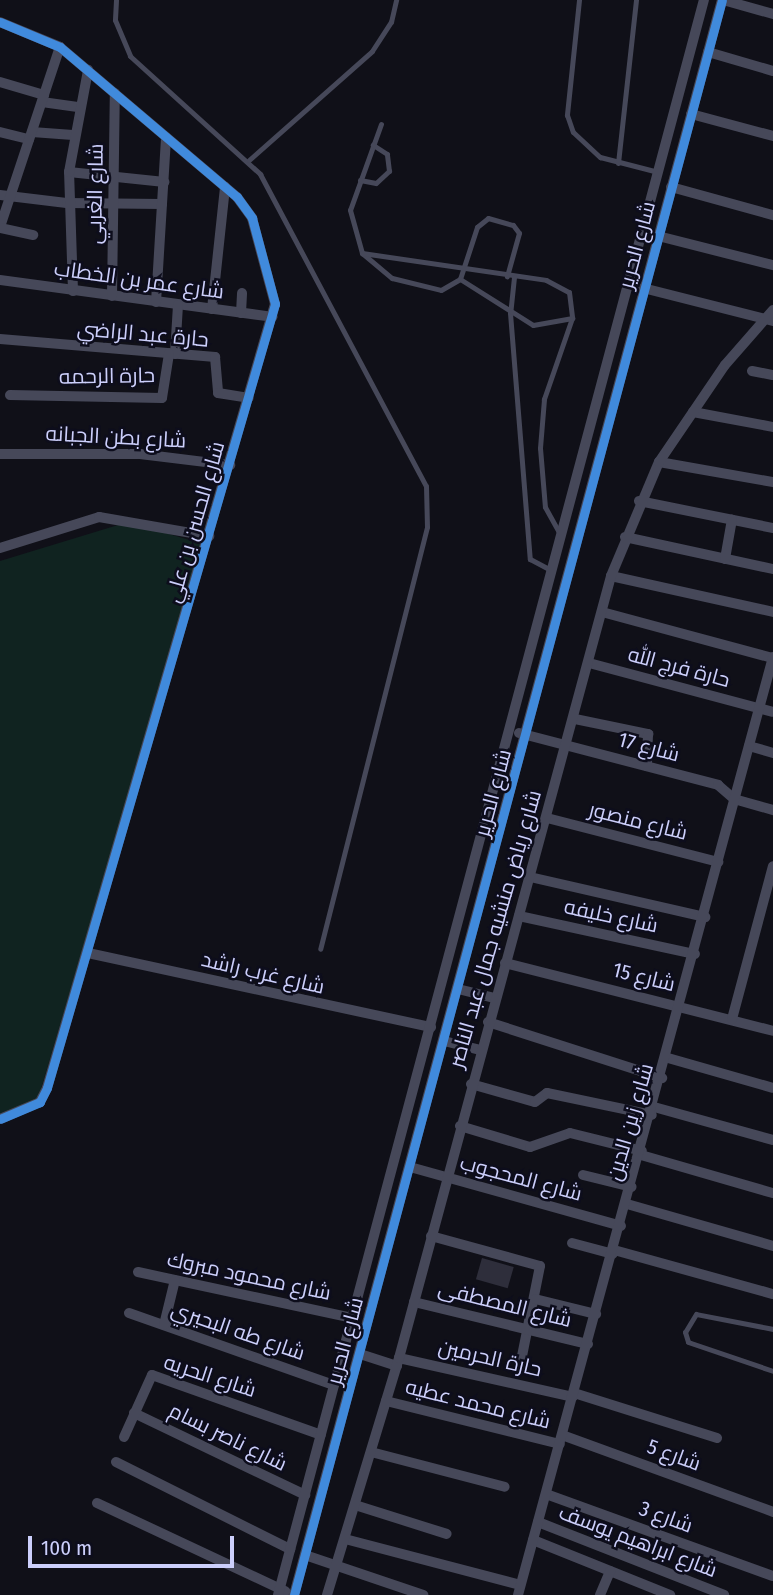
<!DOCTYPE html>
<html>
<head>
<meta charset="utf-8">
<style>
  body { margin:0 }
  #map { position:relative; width:773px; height:1595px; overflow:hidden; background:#101018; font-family:"Fira Sans Condensed",Cairo,sans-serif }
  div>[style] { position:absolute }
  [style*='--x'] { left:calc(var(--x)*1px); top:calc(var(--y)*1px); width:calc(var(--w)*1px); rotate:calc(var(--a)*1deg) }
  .green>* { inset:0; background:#102320 }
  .building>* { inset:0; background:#2e2e3b; transform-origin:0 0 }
  .lane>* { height:5px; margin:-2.5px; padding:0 2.5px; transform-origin:2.5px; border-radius:2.5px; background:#464859 }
  .street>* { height:10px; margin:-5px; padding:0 5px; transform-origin:5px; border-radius:5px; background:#464859 }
  .cycleway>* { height:9px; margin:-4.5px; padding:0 4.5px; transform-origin:4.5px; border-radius:4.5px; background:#408adc }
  span { translate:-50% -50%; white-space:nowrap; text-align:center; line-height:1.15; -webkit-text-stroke:5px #0d0d1c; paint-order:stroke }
  .street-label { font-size:21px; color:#cccffb }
  .scale { position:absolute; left:28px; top:1536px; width:206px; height:32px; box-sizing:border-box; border:4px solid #cccffb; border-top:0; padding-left:9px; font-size:21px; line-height:24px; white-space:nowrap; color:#cccffb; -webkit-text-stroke:5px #0d0d1c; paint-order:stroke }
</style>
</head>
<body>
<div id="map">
  <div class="green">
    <i style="clip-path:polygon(128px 522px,203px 544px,36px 1106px,0 1120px,0 561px)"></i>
  </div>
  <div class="building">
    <i style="left:482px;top:1258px;width:33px;height:22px;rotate:16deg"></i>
  </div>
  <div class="lane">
    <i style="--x:116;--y:0;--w:20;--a:93"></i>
    <i style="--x:115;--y:20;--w:39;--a:67"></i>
    <i style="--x:130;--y:56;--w:176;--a:42.2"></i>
    <i style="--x:260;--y:174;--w:353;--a:62"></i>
    <i style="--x:426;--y:486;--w:41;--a:88.6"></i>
    <i style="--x:427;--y:527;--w:435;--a:104.2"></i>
    <i style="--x:579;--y:0;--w:116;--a:96"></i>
    <i style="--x:567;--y:115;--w:18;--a:71"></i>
    <i style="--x:573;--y:132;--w:37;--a:43"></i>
    <i style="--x:600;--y:157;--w:60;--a:14.5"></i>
    <i style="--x:381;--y:124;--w:91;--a:109.8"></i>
    <i style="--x:350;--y:210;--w:45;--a:74.4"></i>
    <i style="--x:362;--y:253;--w:39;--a:40"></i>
    <i style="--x:392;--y:278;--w:50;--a:13.8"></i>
    <i style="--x:441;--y:290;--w:22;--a:-30"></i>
    <i style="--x:460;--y:279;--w:55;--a:-71.9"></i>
    <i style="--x:477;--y:227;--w:14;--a:-39"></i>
    <i style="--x:488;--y:218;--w:26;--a:16"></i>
    <i style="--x:513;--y:225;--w:10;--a:53"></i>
    <i style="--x:519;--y:233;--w:45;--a:105.6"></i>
    <i style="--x:249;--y:160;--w:164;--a:-41.5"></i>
    <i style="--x:372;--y:51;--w:35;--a:-57"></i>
    <i style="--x:391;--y:22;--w:23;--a:-77"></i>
    <i style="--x:618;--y:163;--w:164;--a:-83.7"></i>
    <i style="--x:360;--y:180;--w:16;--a:11"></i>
    <i style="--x:376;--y:183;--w:18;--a:-43"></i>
    <i style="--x:389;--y:171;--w:17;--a:-97"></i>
    <i style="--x:387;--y:154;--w:17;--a:-147"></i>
    <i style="--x:362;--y:253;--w:186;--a:8.3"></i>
    <i style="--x:546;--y:280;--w:26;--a:28"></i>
    <i style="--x:569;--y:292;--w:26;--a:83"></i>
    <i style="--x:572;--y:318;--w:86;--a:109.1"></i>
    <i style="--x:544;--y:399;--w:49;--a:94.7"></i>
    <i style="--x:540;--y:448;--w:59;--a:85.2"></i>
    <i style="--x:545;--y:507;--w:33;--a:61"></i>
    <i style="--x:514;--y:277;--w:36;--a:96"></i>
    <i style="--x:510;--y:313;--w:247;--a:85.4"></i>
    <i style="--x:530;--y:559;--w:24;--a:28"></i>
    <i style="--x:460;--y:279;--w:86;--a:32.2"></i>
    <i style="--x:533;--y:325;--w:40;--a:-10"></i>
    <i style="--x:773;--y:1329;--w:78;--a:-169"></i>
    <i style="--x:696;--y:1314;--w:21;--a:121"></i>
    <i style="--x:685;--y:1332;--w:10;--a:73"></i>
    <i style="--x:688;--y:1342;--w:90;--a:18.8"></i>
  </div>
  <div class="street">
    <i style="--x:723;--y:0;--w:52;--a:15.6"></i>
    <i style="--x:0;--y:22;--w:65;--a:22.6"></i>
    <i style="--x:60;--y:47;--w:232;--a:40.3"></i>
    <i style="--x:237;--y:197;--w:26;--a:54"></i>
    <i style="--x:252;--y:218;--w:89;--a:75"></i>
    <i style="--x:275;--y:304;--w:816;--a:106.22"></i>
    <i style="--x:47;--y:1088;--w:16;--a:117"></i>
    <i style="--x:40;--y:1102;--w:43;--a:157"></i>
    <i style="--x:708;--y:52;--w:68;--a:16.3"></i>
    <i style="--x:0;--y:82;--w:46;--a:16.5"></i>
    <i style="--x:42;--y:102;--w:36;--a:8"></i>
    <i style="--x:691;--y:114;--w:85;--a:15"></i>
    <i style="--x:0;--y:132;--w:30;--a:14"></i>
    <i style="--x:32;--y:132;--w:41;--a:4.2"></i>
    <i style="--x:69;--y:172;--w:96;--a:6"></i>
    <i style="--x:671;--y:187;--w:106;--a:15.4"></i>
    <i style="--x:0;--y:195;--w:67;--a:6.8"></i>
    <i style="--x:67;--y:203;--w:95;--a:0.6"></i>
    <i style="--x:0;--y:227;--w:190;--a:-71.6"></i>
    <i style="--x:0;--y:228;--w:34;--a:12"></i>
    <i style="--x:658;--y:236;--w:119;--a:14.2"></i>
    <i style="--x:0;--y:280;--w:275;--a:7.7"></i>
    <i style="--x:643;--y:288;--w:134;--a:14.2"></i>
    <i style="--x:73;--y:291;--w:119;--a:-91.9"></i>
    <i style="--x:69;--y:172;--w:104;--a:-79.4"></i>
    <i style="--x:112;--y:296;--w:203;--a:-89.2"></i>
    <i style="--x:156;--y:302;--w:165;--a:-86.5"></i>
    <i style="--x:212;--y:309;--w:123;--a:-83.9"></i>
    <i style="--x:241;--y:313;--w:20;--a:-87"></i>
    <i style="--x:0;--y:339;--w:216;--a:4.8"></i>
    <i style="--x:215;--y:357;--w:36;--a:85"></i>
    <i style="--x:218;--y:393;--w:31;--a:9"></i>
    <i style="--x:175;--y:354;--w:49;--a:-86.5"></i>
    <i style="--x:752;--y:371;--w:21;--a:11"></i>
    <i style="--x:10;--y:395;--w:152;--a:1.1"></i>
    <i style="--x:162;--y:398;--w:45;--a:-81"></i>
    <i style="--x:693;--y:412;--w:81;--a:10.6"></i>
    <i style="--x:0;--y:454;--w:140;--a:0"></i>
    <i style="--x:140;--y:454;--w:91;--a:7"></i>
    <i style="--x:659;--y:462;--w:116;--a:10"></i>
    <i style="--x:639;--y:501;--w:137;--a:11.4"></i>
    <i style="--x:625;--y:537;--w:151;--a:12.2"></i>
    <i style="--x:0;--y:548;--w:104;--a:-17.4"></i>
    <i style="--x:99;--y:517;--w:112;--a:9.8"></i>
    <i style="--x:725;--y:559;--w:40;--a:-80"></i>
    <i style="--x:611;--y:576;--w:166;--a:12.5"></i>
    <i style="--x:602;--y:612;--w:177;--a:15.1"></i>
    <i style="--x:589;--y:663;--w:190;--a:14.9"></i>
    <i style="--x:575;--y:719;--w:75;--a:11.6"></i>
    <i style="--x:648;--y:734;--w:32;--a:92"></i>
    <i style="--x:519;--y:733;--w:206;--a:14.6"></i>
    <i style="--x:718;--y:785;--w:21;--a:41"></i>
    <i style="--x:734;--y:799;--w:41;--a:15.8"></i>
    <i style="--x:749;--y:746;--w:25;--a:16"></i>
    <i style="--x:547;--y:818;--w:177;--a:14.4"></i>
    <i style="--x:530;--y:877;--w:180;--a:12.9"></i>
    <i style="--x:519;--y:916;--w:180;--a:12.2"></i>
    <i style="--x:88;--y:953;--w:351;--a:12.2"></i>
    <i style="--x:505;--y:963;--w:276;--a:14.2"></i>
    <i style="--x:458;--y:989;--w:38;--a:14"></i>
    <i style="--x:732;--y:1019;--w:158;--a:-75"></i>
    <i style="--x:488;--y:1022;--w:183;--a:17.8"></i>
    <i style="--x:444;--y:1041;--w:37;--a:14"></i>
    <i style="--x:668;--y:1058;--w:109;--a:15.9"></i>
    <i style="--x:471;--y:1084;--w:66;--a:15.7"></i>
    <i style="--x:535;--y:1102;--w:15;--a:-37"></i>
    <i style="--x:547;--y:1093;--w:107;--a:11.8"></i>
    <i style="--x:654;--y:1107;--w:123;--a:15.5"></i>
    <i style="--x:460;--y:1126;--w:73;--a:16.7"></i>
    <i style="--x:530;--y:1147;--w:42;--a:-19.3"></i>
    <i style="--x:570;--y:1133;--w:74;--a:14"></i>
    <i style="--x:641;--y:1155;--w:137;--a:16.1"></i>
    <i style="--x:410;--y:1167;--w:219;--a:15.6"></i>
    <i style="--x:583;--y:1175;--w:50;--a:13.8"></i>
    <i style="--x:627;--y:1204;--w:152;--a:16"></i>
    <i style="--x:431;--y:1236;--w:113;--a:15.4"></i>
    <i style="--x:540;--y:1266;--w:92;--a:101.3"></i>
    <i style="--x:572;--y:1243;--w:42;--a:15"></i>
    <i style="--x:614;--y:1250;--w:165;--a:15.5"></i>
    <i style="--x:138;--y:1272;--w:220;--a:12.1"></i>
    <i style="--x:535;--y:1299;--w:63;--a:13.8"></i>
    <i style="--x:414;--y:1302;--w:179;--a:13.6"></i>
    <i style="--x:129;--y:1313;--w:217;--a:19.4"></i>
    <i style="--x:164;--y:1325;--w:46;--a:-76.3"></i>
    <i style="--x:360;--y:1354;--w:39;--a:18"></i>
    <i style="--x:399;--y:1358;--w:178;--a:12.6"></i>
    <i style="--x:574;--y:1393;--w:150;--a:17.5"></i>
    <i style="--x:386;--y:1401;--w:179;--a:13.9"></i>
    <i style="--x:134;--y:1413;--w:190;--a:25.6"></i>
    <i style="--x:562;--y:1435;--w:225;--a:20"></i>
    <i style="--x:124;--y:1437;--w:68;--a:-65.7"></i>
    <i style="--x:152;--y:1375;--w:179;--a:19.5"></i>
    <i style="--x:371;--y:1452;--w:138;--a:14.6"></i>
    <i style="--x:116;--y:1462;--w:195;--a:26.6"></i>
    <i style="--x:546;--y:1494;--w:241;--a:19.9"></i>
    <i style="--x:97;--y:1503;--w:208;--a:25.1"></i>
    <i style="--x:355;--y:1505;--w:96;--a:17.5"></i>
    <i style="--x:538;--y:1522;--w:200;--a:21.4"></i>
    <i style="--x:345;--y:1539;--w:181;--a:14.7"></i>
    <i style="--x:533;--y:1540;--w:148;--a:21.9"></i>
    <i style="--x:305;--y:1555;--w:125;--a:18.7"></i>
    <i style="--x:278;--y:1595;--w:1651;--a:-75.05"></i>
    <i style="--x:294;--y:1595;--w:1651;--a:-74.98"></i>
    <i style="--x:327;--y:1595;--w:248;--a:-73.1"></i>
    <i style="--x:399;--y:1358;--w:810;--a:-74.83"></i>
    <i style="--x:611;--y:576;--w:124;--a:-67.2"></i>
    <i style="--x:659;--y:462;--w:117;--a:-55.8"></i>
    <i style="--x:725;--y:365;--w:73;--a:-48.9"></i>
    <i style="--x:518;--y:1595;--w:972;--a:-74.79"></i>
    <i style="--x:600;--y:1595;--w:26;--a:-67"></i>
  </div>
  <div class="cycleway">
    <i style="--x:0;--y:22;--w:65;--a:22.6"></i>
    <i style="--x:60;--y:47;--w:232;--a:40.3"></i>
    <i style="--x:237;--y:197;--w:26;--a:54"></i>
    <i style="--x:252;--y:218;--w:89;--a:75"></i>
    <i style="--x:275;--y:304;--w:816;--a:106.22"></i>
    <i style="--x:47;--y:1088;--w:16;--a:117"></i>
    <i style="--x:40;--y:1102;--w:43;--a:157"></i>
    <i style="--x:294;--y:1595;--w:1651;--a:-74.98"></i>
  </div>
  <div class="street-label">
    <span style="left:95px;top:194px;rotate:-89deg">شارع الغربي</span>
    <span style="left:637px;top:245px;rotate:-75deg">شارع الحرير</span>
    <span style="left:139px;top:280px;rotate:8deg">شارع عمر بن الخطاب</span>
    <span style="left:143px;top:334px;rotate:5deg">حارة عبد الراضي</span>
    <span style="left:107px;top:376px;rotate:-1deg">حارة الرحمه</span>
    <span style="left:116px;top:437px;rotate:3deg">شارع بطن الجبانه</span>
    <span style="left:195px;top:522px;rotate:-74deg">شارع الحسن بن علي</span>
    <span style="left:679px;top:667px;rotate:15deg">حارة فرج الله</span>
    <span style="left:649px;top:747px;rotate:15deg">شارع 17</span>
    <span style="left:493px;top:793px;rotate:-75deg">شارع الحرير</span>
    <span style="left:638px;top:821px;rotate:14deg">شارع منصور</span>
    <span style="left:611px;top:916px;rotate:12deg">شارع خليفه</span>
    <span style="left:495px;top:929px;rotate:-74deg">شارع رياض منشيه جمال عبد الناصر</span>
    <span style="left:263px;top:973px;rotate:13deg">شارع غرب راشد</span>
    <span style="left:644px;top:977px;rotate:14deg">شارع 15</span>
    <span style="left:630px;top:1122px;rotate:-74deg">شارع زين الدين</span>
    <span style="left:521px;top:1178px;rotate:15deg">شارع المحجوب</span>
    <span style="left:249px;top:1276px;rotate:12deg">شارع محمود مبروك</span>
    <span style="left:505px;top:1304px;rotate:14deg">شارع المصطفى</span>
    <span style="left:238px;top:1331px;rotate:19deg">شارع طه البحيري</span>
    <span style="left:345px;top:1341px;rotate:-75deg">شارع الحرير</span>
    <span style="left:490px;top:1358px;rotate:13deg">حارة الحرمين</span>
    <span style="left:210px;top:1376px;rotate:18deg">شارع الحريه</span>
    <span style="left:478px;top:1404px;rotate:14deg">شارع محمد عطيه</span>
    <span style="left:228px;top:1437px;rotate:26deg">شارع ناصر بسام</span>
    <span style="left:674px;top:1455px;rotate:20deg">شارع 5</span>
    <span style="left:666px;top:1517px;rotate:20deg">شارع 3</span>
    <span style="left:638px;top:1541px;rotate:21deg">شارع ابراهيم يوسف</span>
  </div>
  <div class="scale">100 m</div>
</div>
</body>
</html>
